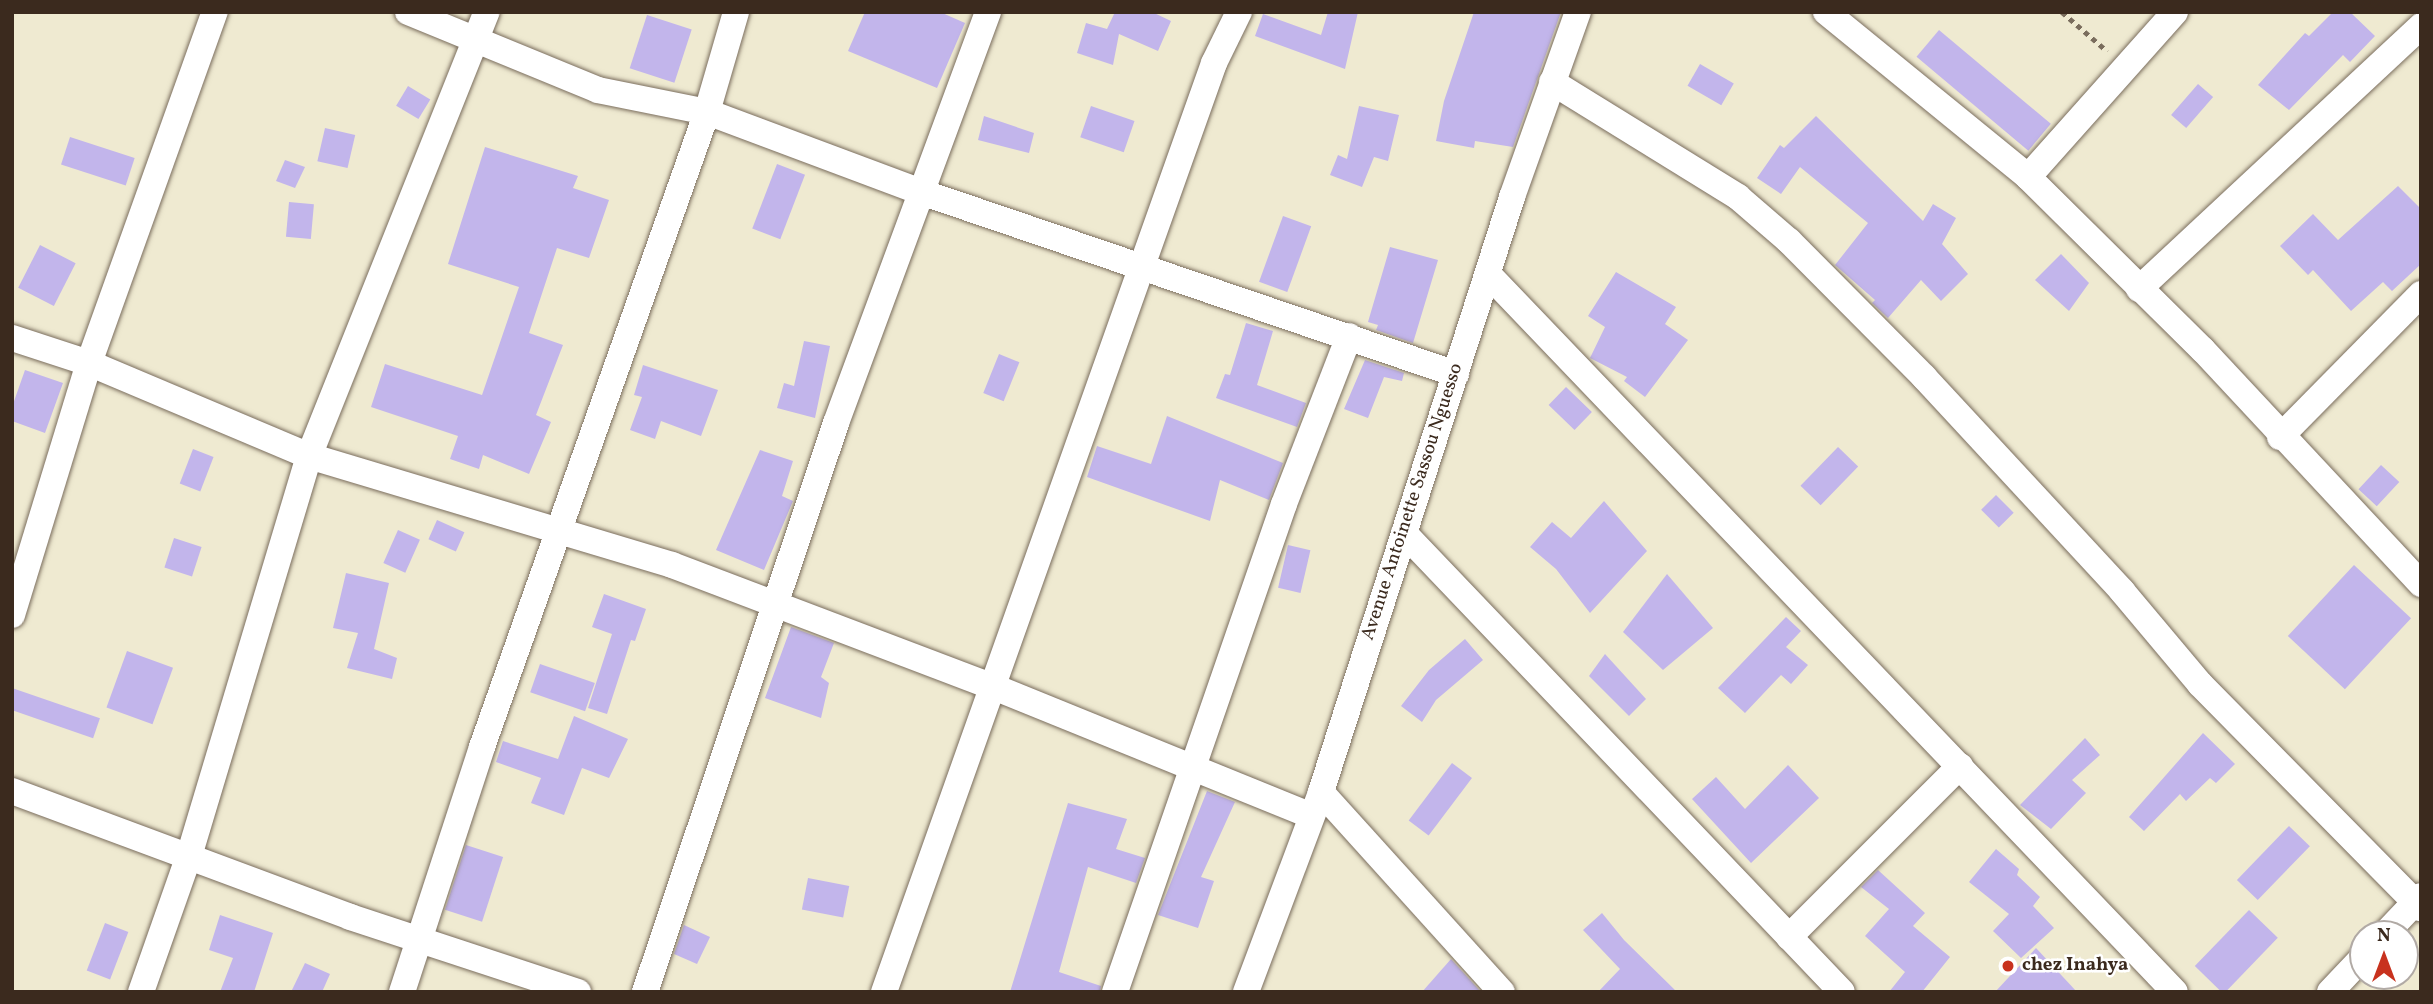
<!DOCTYPE html>
<html>
<head>
<meta charset="utf-8">
<style>
  body { margin:0 }
  #map { position:relative; width:2433px; height:1004px; overflow:hidden; background:#efead1; font-family:Vollkorn,serif }
  div>[style] { position:absolute }
  [style*='--x'] { left:calc(var(--x)*1px); top:calc(var(--y)*1px); width:calc(var(--w)*1px); rotate:calc(var(--a)*1deg) }
  .building>* { inset:0; background:#c2b5eb; transform-origin:0 0 }
  .path>* { height:4.5px; margin-top:-2.25px; transform-origin:0; background:repeating-linear-gradient(90deg,#7a6d5d 0 5px,transparent 0 10px) }
  .roads { filter:drop-shadow(0 0 2px #7a6d5d) drop-shadow(0 0 2px #7a6d5d) }
  .minor>* { height:26px; margin:-13px; padding:0 13px; transform-origin:13px; border-radius:13px; background:#fff }
  .dots>* { width:19px; height:19px; translate:-50% -50%; box-sizing:border-box; border:4px solid #fff; border-radius:50% }
  span { translate:-50% -50%; white-space:nowrap; text-align:center; line-height:1.15; -webkit-text-stroke:5px #fff; paint-order:stroke }
  .street-label { font-size:19px; color:#3b2a1e }
  .poi-label { font-size:19px; color:#3b2a1e; font-weight:700 }
  .left { translate:0 -50%; text-align:left }
  .frame { position:absolute; inset:0; border:14px solid #3b2a1e; pointer-events:none }
  .north { position:absolute; left:2349px; top:920px; width:70px; height:70px; box-sizing:border-box; background:#fff; border:2px solid #b1aaa5; border-radius:50%; rotate:0deg; font-size:19px; font-weight:700; line-height:28px; text-align:center; color:#3b2a1e }
  .north::after { content:''; display:block; margin:auto; width:24px; height:32px; background:#c8321e; clip-path:polygon(50% 0,100% 100%,50% 72%,0 100%) }
</style>
</head>
<body>
<div id="map">
  <div class="building">
    <i style="clip-path:polygon(865px 12px,940px 12px,965px 23px,937px 88px,848px 51px)"></i>
    <i style="clip-path:polygon(1115px 12px,1152px 12px,1171px 21px,1158px 51px,1119px 34px,1113px 65px,1077px 53px,1086px 23px,1107px 29px)"></i>
    <i style="clip-path:polygon(1328px 12px,1358px 12px,1345px 69px,1255px 36px,1263px 14px,1321px 35px)"></i>
    <i style="clip-path:polygon(1474px 12px,1561px 12px,1513px 147px,1475px 141px,1474px 148px,1436px 141px,1444px 101px)"></i>
    <i style="clip-path:polygon(2333px 12px,2350px 12px,2375px 36px,2350px 62px,2343px 55px,2289px 110px,2258px 85px,2305px 33px,2309px 36px)"></i>
    <i style="left:647px;top:15px;width:47px;height:56px;rotate:18deg"></i>
    <i style="left:1939px;top:30px;width:146px;height:35px;rotate:40deg"></i>
    <i style="left:1700px;top:64px;width:39px;height:25px;rotate:30deg"></i>
    <i style="left:2198px;top:84px;width:20px;height:41px;rotate:41deg"></i>
    <i style="left:408px;top:86px;width:26px;height:23px;rotate:31deg"></i>
    <i style="left:1091px;top:106px;width:46px;height:33px;rotate:19deg"></i>
    <i style="clip-path:polygon(1359px 106px,1399px 115px,1388px 161px,1374px 157px,1362px 187px,1330px 175px,1338px 155px,1347px 159px)"></i>
    <i style="clip-path:polygon(984px 116px,1034px 133px,1029px 153px,978px 140px)"></i>
    <i style="clip-path:polygon(1816px 116px,1923px 221px,1933px 204px,1956px 218px,1942px 244px,1968px 274px,1941px 301px,1921px 280px,1888px 318px,1872px 303px,1875px 300px,1835px 265px,1868px 223px,1800px 167px,1781px 194px,1757px 178px,1780px 145px,1784px 148px)"></i>
    <i style="left:325px;top:128px;width:31px;height:34px;rotate:13deg"></i>
    <i style="left:70px;top:137px;width:68px;height:29px;rotate:18deg"></i>
    <i style="clip-path:polygon(485px 147px,578px 176px,573px 188px,609px 200px,589px 258px,557px 248px,529px 333px,563px 345px,536px 415px,551px 422px,529px 474px,483px 455px,479px 469px,450px 459px,458px 436px,371px 407px,385px 364px,482px 395px,519px 287px,448px 264px)"></i>
    <i style="clip-path:polygon(285px 160px,305px 167px,295px 188px,276px 181px)"></i>
    <i style="left:777px;top:164px;width:30px;height:69px;rotate:21deg"></i>
    <i style="clip-path:polygon(2398px 186px,2421px 209px,2421px 264px,2392px 291px,2383px 282px,2351px 311px,2313px 270px,2308px 275px,2280px 246px,2313px 214px,2338px 240px)"></i>
    <i style="left:289px;top:202px;width:25px;height:35px;rotate:5deg"></i>
    <i style="left:1283px;top:216px;width:30px;height:70px;rotate:20deg"></i>
    <i style="left:40px;top:245px;width:40px;height:48px;rotate:27deg"></i>
    <i style="clip-path:polygon(1390px 247px,1438px 260px,1413px 343px,1376px 330px,1378px 325px,1368px 322px)"></i>
    <i style="clip-path:polygon(2061px 254px,2089px 283px,2069px 311px,2035px 280px)"></i>
    <i style="clip-path:polygon(1616px 272px,1676px 307px,1665px 324px,1688px 340px,1645px 397px,1624px 381px,1627px 377px,1590px 358px,1605px 327px,1588px 316px)"></i>
    <i style="clip-path:polygon(1246px 323px,1273px 331px,1257px 385px,1306px 403px,1297px 427px,1216px 398px,1225px 374px,1230px 375px)"></i>
    <i style="clip-path:polygon(804px 341px,830px 346px,815px 418px,777px 408px,784px 383px,794px 386px)"></i>
    <i style="left:999px;top:354px;width:22px;height:42px;rotate:22deg"></i>
    <i style="clip-path:polygon(1365px 360px,1404px 373px,1402px 381px,1384px 377px,1368px 418px,1344px 409px)"></i>
    <i style="clip-path:polygon(643px 365px,718px 390px,701px 436px,661px 421px,655px 439px,630px 430px,642px 397px,634px 395px)"></i>
    <i style="clip-path:polygon(25px 370px,63px 383px,45px 433px,12px 421px,12px 407px)"></i>
    <i style="left:1566px;top:387px;width:36px;height:25px;rotate:44deg"></i>
    <i style="clip-path:polygon(1167px 416px,1283px 463px,1269px 500px,1220px 480px,1210px 521px,1087px 477px,1097px 446px,1151px 464px)"></i>
    <i style="left:1838px;top:447px;width:28px;height:54px;rotate:44deg"></i>
    <i style="left:193px;top:449px;width:22px;height:37px;rotate:21deg"></i>
    <i style="clip-path:polygon(760px 450px,793px 461px,782px 496px,793px 501px,764px 570px,716px 550px)"></i>
    <i style="left:2381px;top:465px;width:25px;height:33px;rotate:43deg"></i>
    <i style="left:1996px;top:495px;width:25px;height:21px;rotate:45deg"></i>
    <i style="clip-path:polygon(1604px 501px,1647px 551px,1590px 613px,1556px 569px,1530px 547px,1552px 522px,1571px 538px)"></i>
    <i style="left:437px;top:520px;width:30px;height:21px;rotate:24deg"></i>
    <i style="left:398px;top:530px;width:24px;height:36px;rotate:24deg"></i>
    <i style="left:174px;top:538px;width:29px;height:31px;rotate:18deg"></i>
    <i style="left:1288px;top:545px;width:23px;height:44px;rotate:13deg"></i>
    <i style="left:2354px;top:565px;width:78px;height:97px;rotate:43deg"></i>
    <i style="clip-path:polygon(346px 573px,389px 583px,374px 649px,397px 658px,392px 679px,347px 668px,358px 633px,333px 628px)"></i>
    <i style="clip-path:polygon(1667px 574px,1713px 628px,1663px 670px,1623px 632px)"></i>
    <i style="clip-path:polygon(604px 594px,646px 609px,635px 641px,631px 640px,607px 714px,588px 708px,612px 634px,592px 627px)"></i>
    <i style="clip-path:polygon(1786px 617px,1801px 631px,1786px 647px,1808px 665px,1791px 684px,1781px 675px,1745px 713px,1718px 688px)"></i>
    <i style="clip-path:polygon(791px 627px,834px 643px,821px 677px,829px 683px,821px 718px,765px 698px)"></i>
    <i style="clip-path:polygon(1465px 639px,1483px 660px,1436px 700px,1422px 722px,1401px 706px,1429px 670px)"></i>
    <i style="left:127px;top:651px;width:49px;height:60px;rotate:20deg"></i>
    <i style="clip-path:polygon(1605px 654px,1646px 699px,1629px 716px,1589px 676px)"></i>
    <i style="left:540px;top:664px;width:58px;height:30px;rotate:19deg"></i>
    <i style="left:12px;top:688px;width:93px;height:21px;rotate:19deg"></i>
    <i style="clip-path:polygon(574px 716px,628px 739px,609px 778px,582px 768px,564px 815px,531px 803px,541px 778px,496px 762px,503px 741px,558px 759px)"></i>
    <i style="clip-path:polygon(2203px 733px,2235px 764px,2216px 783px,2210px 778px,2186px 801px,2180px 794px,2144px 831px,2129px 817px)"></i>
    <i style="clip-path:polygon(2085px 738px,2100px 755px,2072px 780px,2086px 793px,2051px 829px,2020px 805px)"></i>
    <i style="left:1452px;top:763px;width:25px;height:72px;rotate:37deg"></i>
    <i style="clip-path:polygon(1788px 765px,1819px 798px,1751px 863px,1692px 799px,1716px 777px,1745px 809px)"></i>
    <i style="clip-path:polygon(1207px 791px,1235px 802px,1201px 877px,1214px 881px,1198px 928px,1158px 915px)"></i>
    <i style="clip-path:polygon(1068px 803px,1127px 819px,1116px 849px,1145px 858px,1136px 883px,1088px 867px,1059px 972px,1101px 986px,1100px 992px,1010px 992px)"></i>
    <i style="left:2289px;top:826px;width:29px;height:75px;rotate:44deg"></i>
    <i style="left:466px;top:845px;width:39px;height:68px;rotate:18deg"></i>
    <i style="clip-path:polygon(1996px 849px,2019px 869px,2017px 875px,2040px 897px,2033px 906px,2054px 928px,2021px 958px,1993px 931px,2009px 914px,1969px 882px)"></i>
    <i style="clip-path:polygon(1878px 870px,1925px 913px,1913px 926px,1950px 957px,1922px 992px,1889px 992px,1905px 972px,1865px 936px,1889px 909px,1861px 887px)"></i>
    <i style="left:808px;top:878px;width:42px;height:32px;rotate:11deg"></i>
    <i style="left:2249px;top:910px;width:40px;height:78px;rotate:44deg"></i>
    <i style="clip-path:polygon(1602px 913px,1624px 940px,1677px 992px,1598px 992px,1620px 969px,1583px 930px)"></i>
    <i style="clip-path:polygon(220px 915px,273px 933px,254px 992px,220px 992px,233px 958px,209px 950px)"></i>
    <i style="left:105px;top:923px;width:25px;height:51px;rotate:21deg"></i>
    <i style="clip-path:polygon(684px 925px,710px 937px,697px 964px,674px 954px)"></i>
    <i style="clip-path:polygon(2036px 948px,2077px 992px,1995px 992px)"></i>
    <i style="clip-path:polygon(1451px 959px,1481px 992px,1422px 992px)"></i>
    <i style="clip-path:polygon(305px 963px,330px 974px,322px 992px,291px 992px)"></i>
  </div>
  <div class="path">
    <i style="--x:2062;--y:12;--w:60;--a:40.9"></i>
  </div>
  <div class="roads">
    <div class="minor">
      <i style="--x:408;--y:12;--w:205;--a:22.3"></i>
      <i style="--x:598;--y:90;--w:111;--a:11.4"></i>
      <i style="--x:707;--y:112;--w:232;--a:20.5"></i>
      <i style="--x:924;--y:193;--w:562;--a:18.79"></i>
      <i style="--x:1826;--y:12;--w:261;--a:39.2"></i>
      <i style="--x:2028;--y:177;--w:246;--a:44.7"></i>
      <i style="--x:2203;--y:350;--w:320;--a:47"></i>
      <i style="--x:1552;--y:82;--w:219;--a:31.7"></i>
      <i style="--x:1738;--y:197;--w:67;--a:40.8"></i>
      <i style="--x:1789;--y:241;--w:192;--a:45.2"></i>
      <i style="--x:1924;--y:377;--w:292;--a:47.2"></i>
      <i style="--x:2122;--y:591;--w:121;--a:50"></i>
      <i style="--x:2200;--y:684;--w:315;--a:45.4"></i>
      <i style="--x:2028;--y:177;--w:221;--a:-48.3"></i>
      <i style="--x:1489;--y:275;--w:992;--a:46.27"></i>
      <i style="--x:2139;--y:289;--w:386;--a:-43"></i>
      <i style="--x:12;--y:338;--w:81;--a:18"></i>
      <i style="--x:89;--y:363;--w:239;--a:22.9"></i>
      <i style="--x:309;--y:456;--w:379;--a:16.7"></i>
      <i style="--x:672;--y:565;--w:344;--a:20.8"></i>
      <i style="--x:994;--y:687;--w:340;--a:22.1"></i>
      <i style="--x:2280;--y:437;--w:201;--a:-45.4"></i>
      <i style="--x:1404;--y:533;--w:634;--a:46.34"></i>
      <i style="--x:12;--y:615;--w:264;--a:-73"></i>
      <i style="--x:89;--y:363;--w:373;--a:-70.3"></i>
      <i style="--x:12;--y:791;--w:361;--a:20.4"></i>
      <i style="--x:350;--y:917;--w:240;--a:18.2"></i>
      <i style="--x:1321;--y:792;--w:270;--a:47.9"></i>
      <i style="--x:2385;--y:934;--w:52;--a:-46.5"></i>
      <i style="--x:1789;--y:937;--w:242;--a:-45"></i>
      <i style="--x:141;--y:992;--w:144;--a:-70.6"></i>
      <i style="--x:189;--y:856;--w:418;--a:-73.3"></i>
      <i style="--x:309;--y:456;--w:478;--a:-68.2"></i>
      <i style="--x:402;--y:992;--w:258;--a:-71.9"></i>
      <i style="--x:482;--y:747;--w:674;--a:-70.49"></i>
      <i style="--x:707;--y:112;--w:104;--a:-73.8"></i>
      <i style="--x:645;--y:992;--w:600;--a:-71.44"></i>
      <i style="--x:836;--y:423;--w:438;--a:-69.7"></i>
      <i style="--x:884;--y:992;--w:986;--a:-70.44"></i>
      <i style="--x:1214;--y:63;--w:57;--a:-63.9"></i>
      <i style="--x:1115;--y:992;--w:516;--a:-70.9"></i>
      <i style="--x:1284;--y:504;--w:180;--a:-68.8"></i>
      <i style="--x:1246;--y:992;--w:214;--a:-69.4"></i>
      <i style="--x:1321;--y:792;--w:625;--a:-72.2"></i>
      <i style="--x:1512;--y:197;--w:196;--a:-70.4"></i>
      <i style="--x:2330;--y:992;--w:48;--a:-46.7"></i>
    </div>
  </div>
  <div class="dots">
    <i style="left:2008px;top:966px;background:#c8321e"></i>
  </div>
  <div class="street-label">
    <span style="left:1413px;top:502px;rotate:-72deg">Avenue Antoinette Sassou Nguesso</span>
  </div>
  <div class="poi-label">
    <span class="left" style="left:2022px;top:966px">chez Inahya</span>
  </div>
  <div class="frame"></div>
  <div class="north">N</div>
</div>
</body>
</html>
